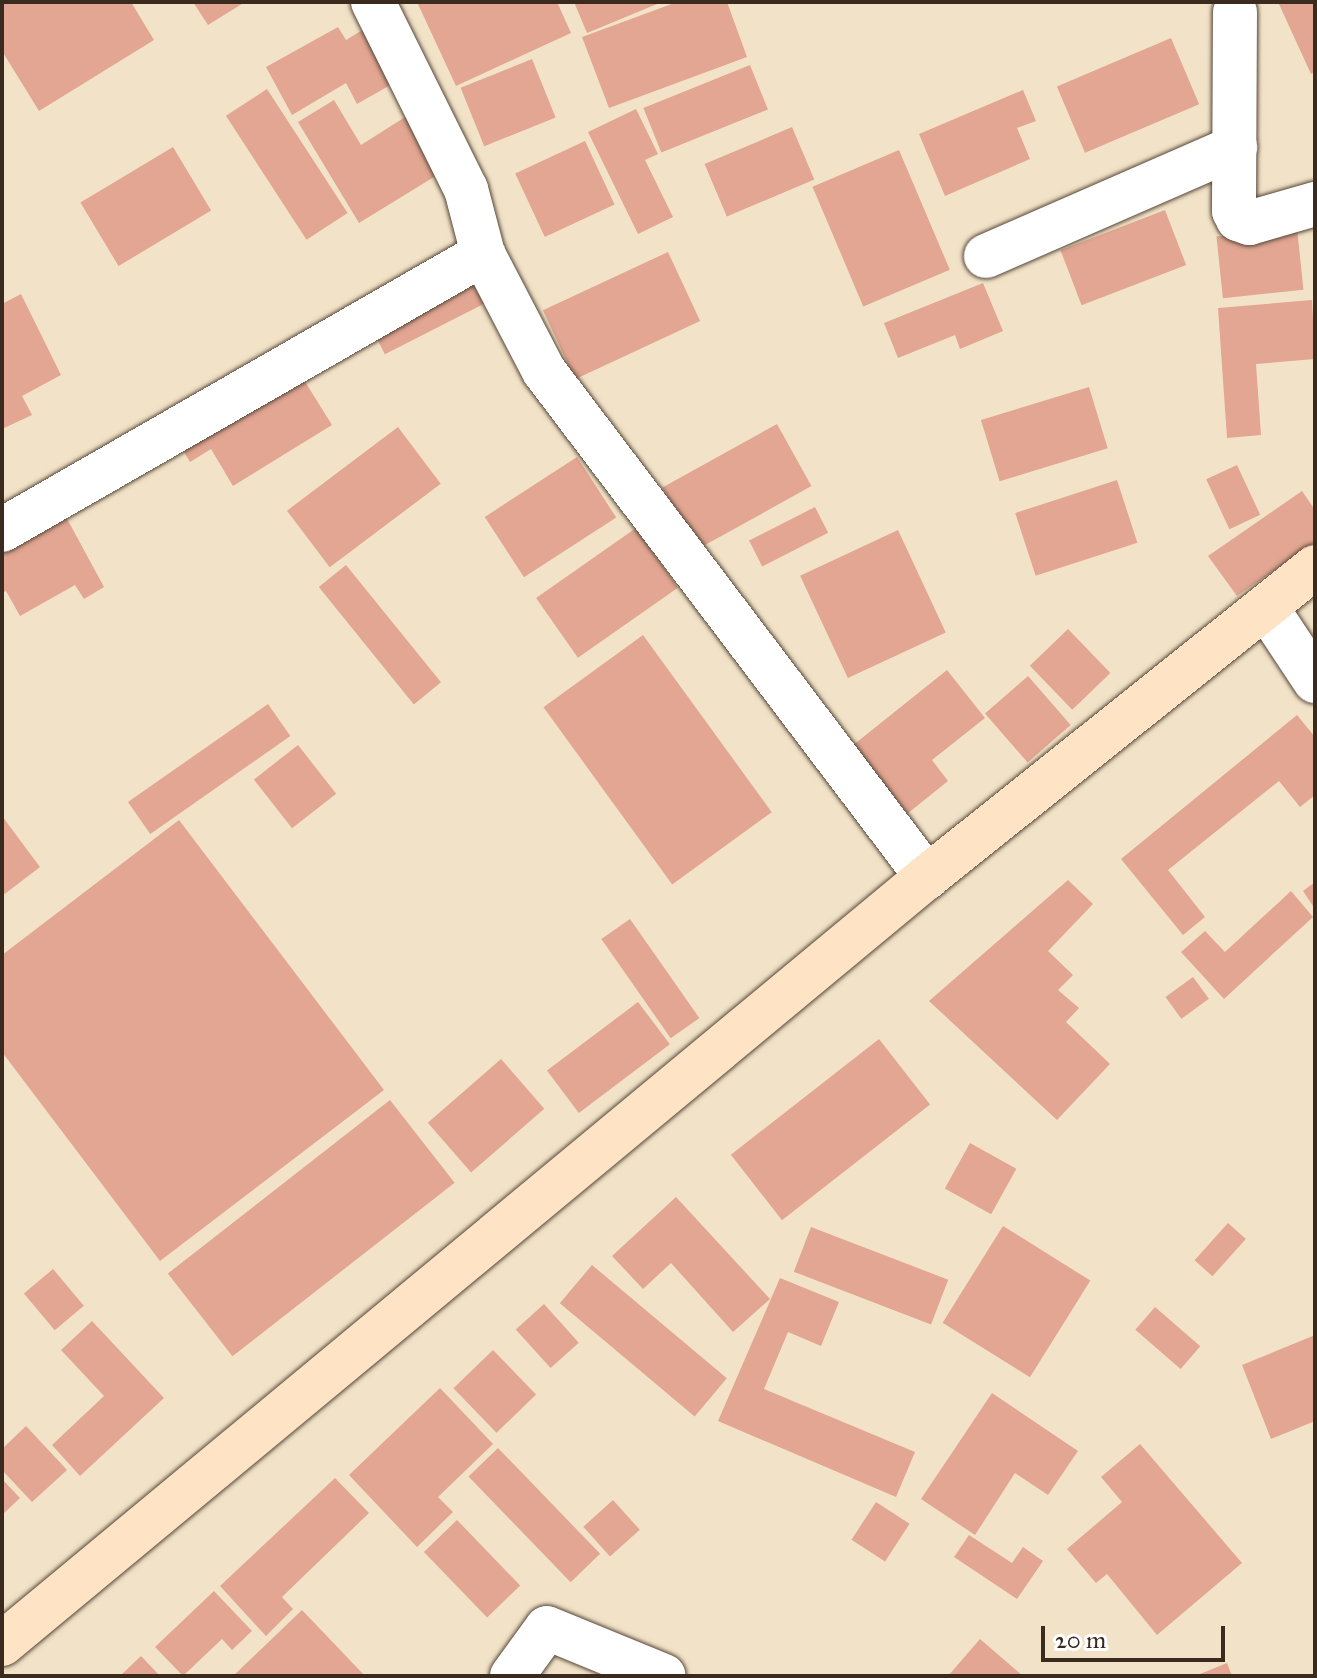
<!DOCTYPE html>
<html>
<head>
<meta charset="utf-8">
<style>
  body { margin:0 }
  #map { position:relative; width:1317px; height:1678px; overflow:hidden; background:#f2e3c8; font-family:"IM FELL Great Primer",serif }
  div>[style] { position:absolute }
  [style*='--x'] { left:calc(var(--x)*1px); top:calc(var(--y)*1px); width:calc(var(--w)*1px); rotate:calc(var(--a)*1deg) }
  .building>* { inset:0; background:#e2a692; transform-origin:0 0 }
  .roads { filter:drop-shadow(0 0 2px #564638) drop-shadow(0 0 2px #564638) }
  .minor>* { height:44px; margin:-22px; padding:0 22px; transform-origin:22px; border-radius:22px; background:#fff }
  .secondary>* { height:44px; margin:-22px; padding:0 22px; transform-origin:22px; border-radius:22px; background:#fee4c5 }
  span { translate:-50% -50%; white-space:nowrap; text-align:center; line-height:1.15; -webkit-text-stroke:6px #fff; paint-order:stroke }
  .frame { position:absolute; inset:0; border:4px solid #3b2a1e; pointer-events:none }
  .scale { position:absolute; left:1041px; top:1626px; width:184px; height:36px; box-sizing:border-box; border:4px solid #3b2a1e; border-top:0; padding-left:10px; font-size:24px; line-height:28px; white-space:nowrap; color:#3b2a1e; -webkit-text-stroke:6px #fff; paint-order:stroke }
</style>
</head>
<body>
<div id="map">
  <div class="building">
    <i style="clip-path:polygon(2px 2px,131px 2px,154px 40px,39px 111px,2px 51px)"></i>
    <i style="clip-path:polygon(193px 2px,245px 2px,208px 25px)"></i>
    <i style="clip-path:polygon(417px 2px,557px 2px,571px 33px,456px 86px)"></i>
    <i style="clip-path:polygon(574px 2px,662px 2px,587px 33px)"></i>
    <i style="clip-path:polygon(677px 2px,727px 2px,747px 57px,609px 108px,582px 37px)"></i>
    <i style="clip-path:polygon(1278px 2px,1315px 2px,1315px 72px,1311px 74px)"></i>
    <i style="clip-path:polygon(338px 27px,346px 40px,364px 29px,394px 83px,357px 104px,346px 83px,292px 115px,266px 67px)"></i>
    <i style="left:1171px;top:38px;width:72px;height:124px;rotate:67deg"></i>
    <i style="left:532px;top:59px;width:63px;height:77px;rotate:68deg"></i>
    <i style="left:750px;top:65px;width:48px;height:115px;rotate:68deg"></i>
    <i style="left:267px;top:89px;width:148px;height:49px;rotate:57deg"></i>
    <i style="clip-path:polygon(1023px 90px,1036px 121px,1017px 128px,1030px 159px,945px 196px,919px 134px)"></i>
    <i style="clip-path:polygon(334px 100px,361px 145px,413px 112px,447px 169px,359px 223px,298px 122px)"></i>
    <i style="clip-path:polygon(636px 109px,658px 154px,645px 160px,673px 217px,638px 234px,588px 132px)"></i>
    <i style="left:792px;top:127px;width:57px;height:95px;rotate:67deg"></i>
    <i style="left:585px;top:141px;width:70px;height:77px;rotate:65deg"></i>
    <i style="left:173px;top:147px;width:74px;height:108px;rotate:59deg"></i>
    <i style="left:899px;top:150px;width:130px;height:94px;rotate:67deg"></i>
    <i style="left:1165px;top:210px;width:59px;height:112px;rotate:69deg"></i>
    <i style="left:1297px;top:228px;width:62px;height:81px;rotate:84deg"></i>
    <i style="left:668px;top:252px;width:76px;height:138px;rotate:65deg"></i>
    <i style="left:475px;top:269px;width:35px;height:119px;rotate:63deg"></i>
    <i style="clip-path:polygon(983px 283px,1003px 331px,960px 349px,955px 335px,898px 358px,884px 323px)"></i>
    <i style="clip-path:polygon(21px 294px,61px 375px,22px 396px,32px 415px,2px 429px,2px 304px)"></i>
    <i style="clip-path:polygon(1312px 300px,1315px 359px,1256px 364px,1261px 435px,1227px 438px,1218px 308px)"></i>
    <i style="clip-path:polygon(294px 364px,332px 425px,233px 486px,211px 449px,190px 462px,175px 437px)"></i>
    <i style="left:1089px;top:387px;width:64px;height:113px;rotate:73deg"></i>
    <i style="left:777px;top:424px;width:71px;height:131px;rotate:61deg"></i>
    <i style="left:398px;top:427px;width:71px;height:139px;rotate:53deg"></i>
    <i style="left:577px;top:457px;width:72px;height:110px;rotate:57deg"></i>
    <i style="left:1237px;top:465px;width:55px;height:34px;rotate:65deg"></i>
    <i style="left:1117px;top:480px;width:66px;height:107px;rotate:72deg"></i>
    <i style="clip-path:polygon(1302px 491px,1315px 510px,1315px 542px,1237px 596px,1208px 556px)"></i>
    <i style="left:815px;top:507px;width:29px;height:74px;rotate:63deg"></i>
    <i style="clip-path:polygon(65px 515px,104px 587px,84px 599px,75px 585px,20px 616px,6px 591px,2px 593px,2px 549px)"></i>
    <i style="left:636px;top:528px;width:73px;height:122px;rotate:55deg"></i>
    <i style="left:898px;top:530px;width:113px;height:108px;rotate:65deg"></i>
    <i style="left:346px;top:565px;width:151px;height:35px;rotate:51deg"></i>
    <i style="left:1068px;top:629px;width:61px;height:53px;rotate:46deg"></i>
    <i style="left:643px;top:635px;width:219px;height:123px;rotate:54deg"></i>
    <i style="clip-path:polygon(947px 670px,985px 718px,932px 760px,948px 781px,907px 814px,852px 746px)"></i>
    <i style="left:1028px;top:676px;width:65px;height:57px;rotate:49deg"></i>
    <i style="left:268px;top:704px;width:39px;height:171px;rotate:55deg"></i>
    <i style="clip-path:polygon(1297px 715px,1315px 737px,1315px 795px,1300px 807px,1279px 781px,1168px 870px,1205px 917px,1183px 935px,1121px 859px)"></i>
    <i style="left:298px;top:745px;width:62px;height:56px;rotate:52deg"></i>
    <i style="clip-path:polygon(2px 816px,40px 867px,2px 896px)"></i>
    <i style="clip-path:polygon(179px 820px,384px 1090px,160px 1261px,2px 1052px,2px 955px)"></i>
    <i style="clip-path:polygon(1068px 880px,1093px 904px,1048px 951px,1073px 975px,1058px 990px,1079px 1008px,1066px 1022px,1110px 1064px,1057px 1120px,929px 1001px)"></i>
    <i style="clip-path:polygon(1315px 882px,1315px 909px,1303px 891px)"></i>
    <i style="clip-path:polygon(1291px 891px,1313px 917px,1224px 999px,1181px 952px,1205px 931px,1225px 952px)"></i>
    <i style="left:630px;top:919px;width:121px;height:35px;rotate:55deg"></i>
    <i style="left:1193px;top:977px;width:27px;height:34px;rotate:54deg"></i>
    <i style="left:638px;top:1002px;width:53px;height:114px;rotate:53deg"></i>
    <i style="left:879px;top:1039px;width:83px;height:188px;rotate:52deg"></i>
    <i style="left:501px;top:1059px;width:66px;height:97px;rotate:49deg"></i>
    <i style="left:390px;top:1100px;width:105px;height:282px;rotate:52deg"></i>
    <i style="left:970px;top:1143px;width:53px;height:52px;rotate:29deg"></i>
    <i style="clip-path:polygon(676px 1197px,770px 1299px,733px 1332px,671px 1263px,643px 1289px,612px 1256px)"></i>
    <i style="left:1228px;top:1223px;width:24px;height:50px;rotate:42deg"></i>
    <i style="left:1003px;top:1226px;width:103px;height:114px;rotate:32deg"></i>
    <i style="left:811px;top:1227px;width:147px;height:48px;rotate:21deg"></i>
    <i style="left:592px;top:1265px;width:176px;height:50px;rotate:40deg"></i>
    <i style="left:53px;top:1269px;width:48px;height:38px;rotate:50deg"></i>
    <i style="clip-path:polygon(780px 1278px,839px 1302px,821px 1346px,788px 1332px,764px 1389px,915px 1452px,896px 1497px,718px 1421px)"></i>
    <i style="left:544px;top:1304px;width:52px;height:38px;rotate:48deg"></i>
    <i style="left:1155px;top:1307px;width:60px;height:30px;rotate:41deg"></i>
    <i style="clip-path:polygon(92px 1321px,164px 1398px,80px 1476px,52px 1445px,104px 1396px,61px 1350px)"></i>
    <i style="clip-path:polygon(1315px 1335px,1315px 1421px,1271px 1439px,1242px 1365px)"></i>
    <i style="left:493px;top:1350px;width:62px;height:55px;rotate:46deg"></i>
    <i style="clip-path:polygon(440px 1388px,493px 1444px,438px 1497px,453px 1512px,417px 1547px,349px 1475px)"></i>
    <i style="clip-path:polygon(992px 1393px,1078px 1451px,1048px 1495px,1015px 1473px,975px 1535px,921px 1499px)"></i>
    <i style="clip-path:polygon(26px 1426px,67px 1470px,32px 1502px,2px 1470px,2px 1449px)"></i>
    <i style="clip-path:polygon(1140px 1444px,1242px 1563px,1157px 1635px,1107px 1574px,1096px 1583px,1067px 1549px,1122px 1502px,1101px 1477px)"></i>
    <i style="left:498px;top:1448px;width:147px;height:41px;rotate:46deg"></i>
    <i style="clip-path:polygon(335px 1478px,369px 1513px,282px 1597px,293px 1609px,266px 1636px,220px 1586px)"></i>
    <i style="clip-path:polygon(2px 1479px,20px 1498px,2px 1515px)"></i>
    <i style="left:613px;top:1500px;width:40px;height:40px;rotate:48deg"></i>
    <i style="left:876px;top:1502px;width:40px;height:45px;rotate:33deg"></i>
    <i style="left:457px;top:1520px;width:91px;height:46px;rotate:46deg"></i>
    <i style="clip-path:polygon(969px 1535px,1012px 1563px,1023px 1547px,1043px 1561px,1017px 1599px,954px 1557px)"></i>
    <i style="clip-path:polygon(214px 1591px,252px 1631px,232px 1650px,222px 1639px,183px 1676px,155px 1647px)"></i>
    <i style="clip-path:polygon(302px 1610px,365px 1676px,233px 1676px)"></i>
    <i style="clip-path:polygon(980px 1639px,1023px 1676px,948px 1676px)"></i>
    <i style="clip-path:polygon(141px 1656px,160px 1676px,120px 1676px)"></i>
    <i style="clip-path:polygon(1227px 1663px,1232px 1676px,1195px 1676px)"></i>
  </div>
  <div class="roads">
    <div class="minor">
      <i style="--x:373;--y:2;--w:209;--a:63.6"></i>
      <i style="--x:466;--y:189;--w:67;--a:75.3"></i>
      <i style="--x:483;--y:254;--w:132;--a:62.5"></i>
      <i style="--x:544;--y:371;--w:635;--a:52.88"></i>
      <i style="--x:1235;--y:12;--w:199;--a:90.3"></i>
      <i style="--x:1234;--y:211;--w:9;--a:63"></i>
      <i style="--x:1238;--y:219;--w:12;--a:20"></i>
      <i style="--x:1249;--y:223;--w:69;--a:-16.1"></i>
      <i style="--x:986;--y:256;--w:272;--a:-23.6"></i>
      <i style="--x:2;--y:530;--w:555;--a:-29.85"></i>
      <i style="--x:1266;--y:607;--w:89;--a:56.5"></i>
      <i style="--x:512;--y:1676;--w:59;--a:-53.9"></i>
      <i style="--x:547;--y:1628;--w:126;--a:22.3"></i>
    </div>
    <div class="secondary">
      <i style="--x:2;--y:1644;--w:1202;--a:-39.67"></i>
      <i style="--x:927;--y:877;--w:497;--a:-38.6"></i>
    </div>
  </div>
  <div class="frame"></div>
  <div class="scale">20 m</div>
</div>
</body>
</html>
